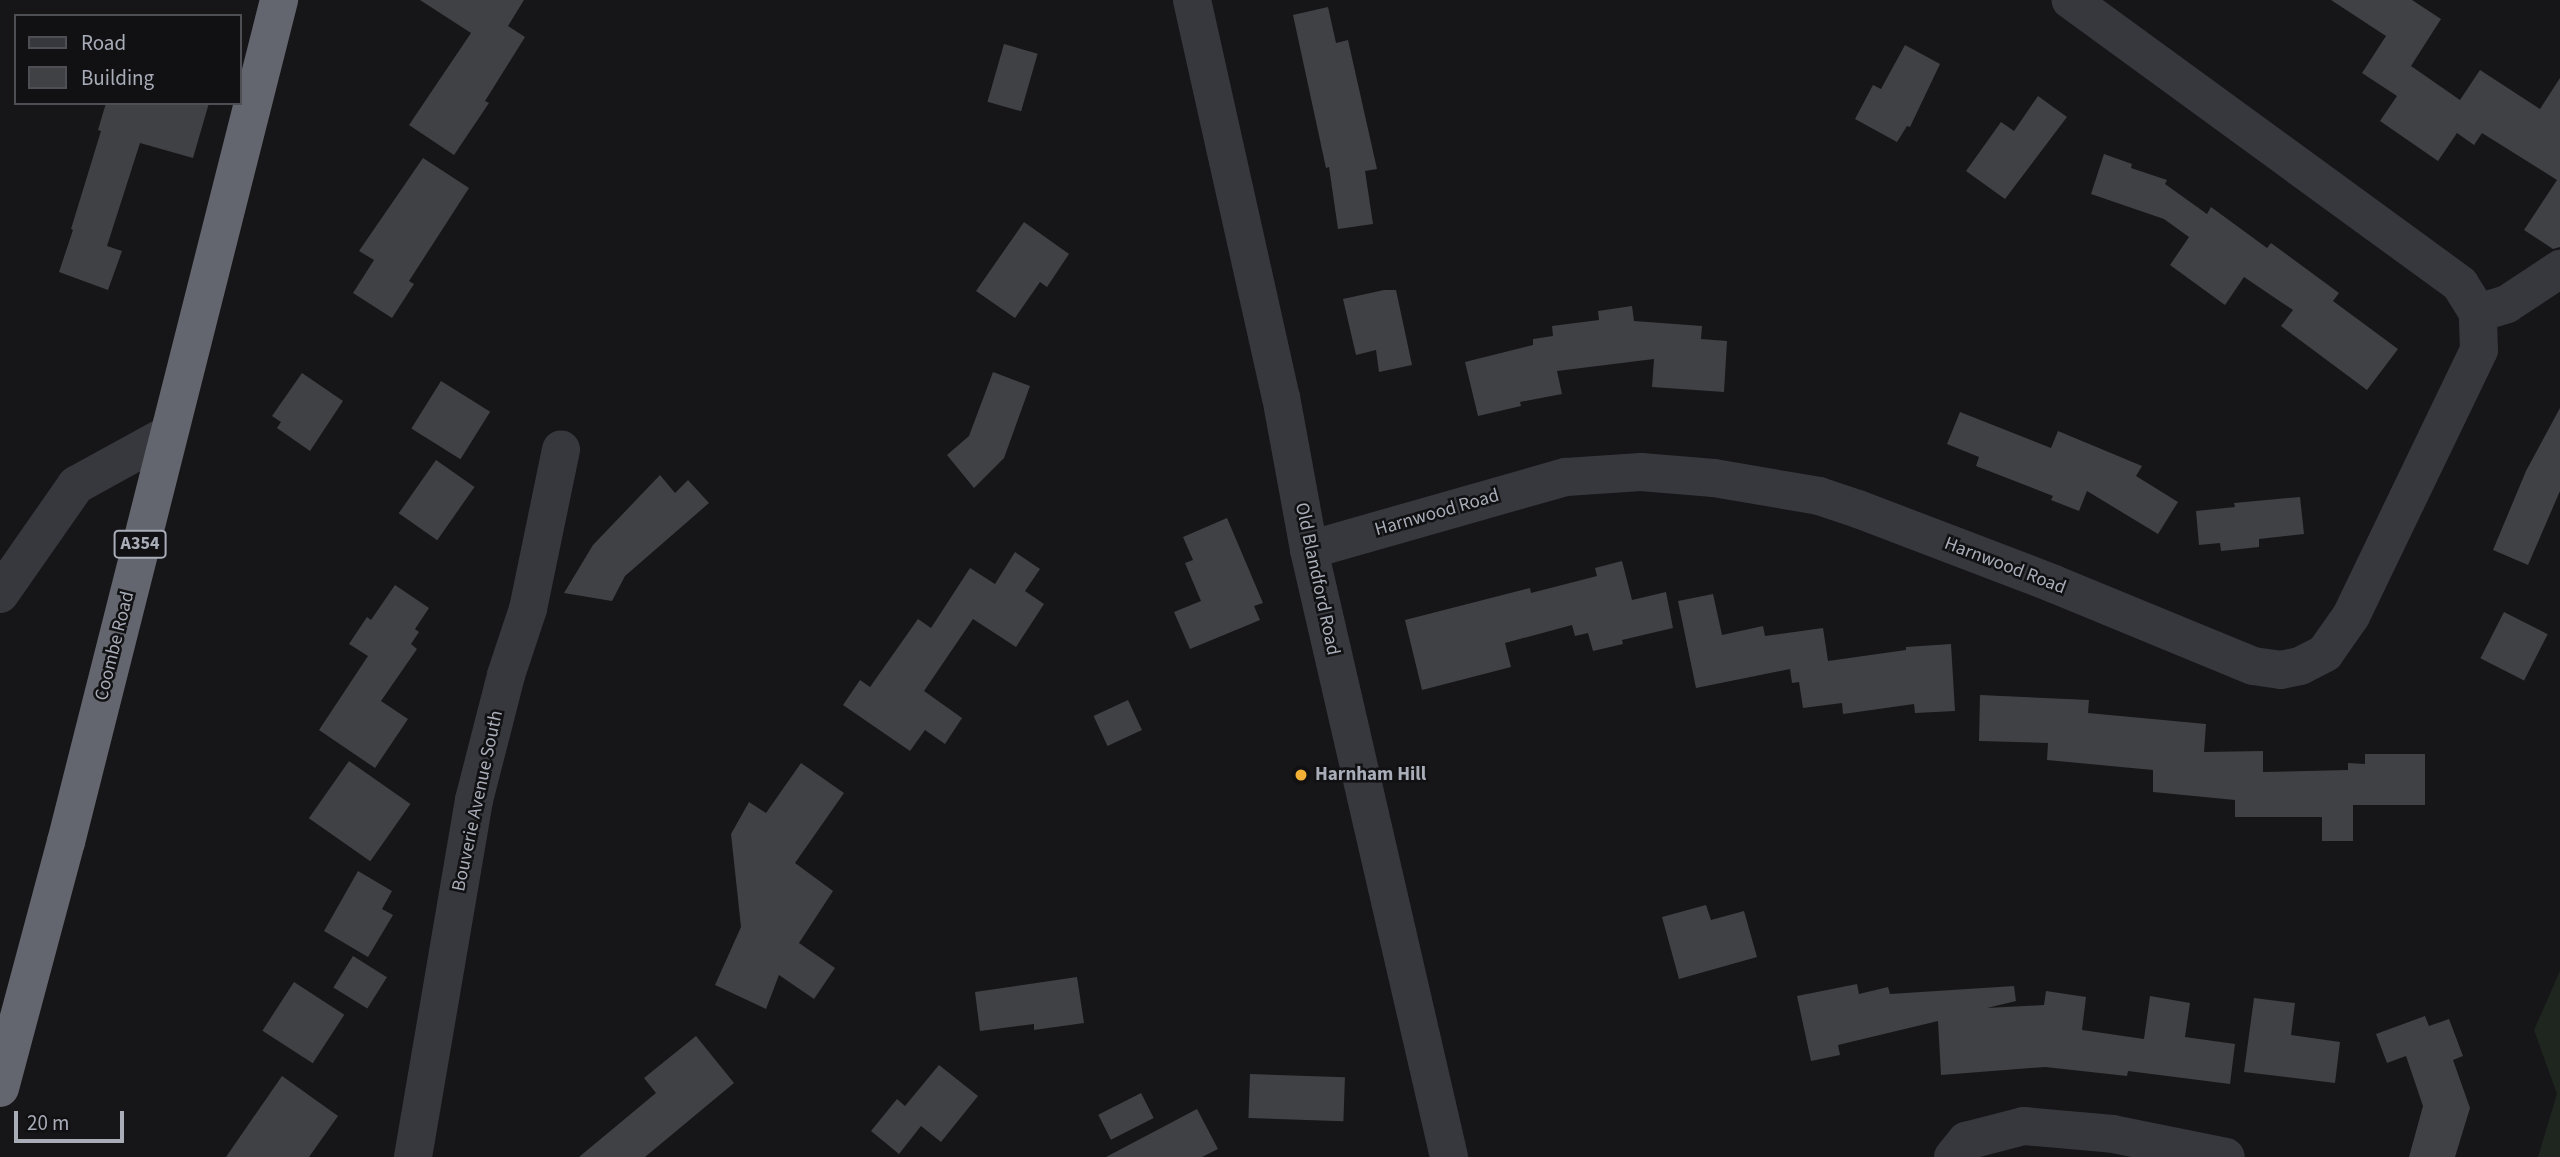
<!DOCTYPE html>
<html>
<head>
<meta charset="utf-8">
<style>
  body { margin:0 }
  #map { position:relative; width:2560px; height:1157px; overflow:hidden; background:#161618; font-family:"Source Sans 3",sans-serif }
  div>[style] { position:absolute }
  [style*='--x'] { left:calc(var(--x)*1px); top:calc(var(--y)*1px); width:calc(var(--w)*1px); rotate:calc(var(--a)*1deg) }
  .green>* { inset:0; background:#1e261f }
  .building>* { inset:0; background:#404145; transform-origin:0 0 }
  .street>* { height:38px; margin:-19px; padding:0 19px; transform-origin:19px; border-radius:19px; background:#37383d }
  .highway>* { height:38px; margin:-19px; padding:0 19px; transform-origin:19px; border-radius:19px; background:#63666e }
  .dots>* { width:19px; height:19px; translate:-50% -50%; box-sizing:border-box; border:4px solid #111113; border-radius:50% }
  span { translate:-50% -50%; white-space:nowrap; text-align:center; line-height:1.15; -webkit-text-stroke:5px #111113; paint-order:stroke }
  .shield-label span { padding:2px 5px; background:#111113; border:2px solid; border-radius:5px; -webkit-text-stroke-width:0 }
  .shield-label { font-size:18px; color:#a8adb8; font-weight:700 }
  .street-label { font-size:19px; color:#a8adb8 }
  .poi-label { font-size:19px; color:#a8adb8; font-weight:700 }
  .left { translate:0 -50%; text-align:left }
  .legend { position:absolute; left:14px; top:14px; width:228px; height:91px; box-sizing:border-box; background:#111113; border:2px solid #4d4f55; margin:0; padding:9px 12px; list-style:none; font-size:21px; color:#a8adb8 }
  .legend li { display:flex; align-items:center; gap:14px; height:35px }
  .legend b { width:35px; border:2px solid #4d4f55 }
  .scale { position:absolute; left:14px; top:1111px; width:110px; height:32px; box-sizing:border-box; border:4px solid #a8adb8; border-top:0; padding-left:9px; font-size:21px; line-height:24px; white-space:nowrap; color:#a8adb8; -webkit-text-stroke:5px #111113; paint-order:stroke }
</style>
</head>
<body>
<div id="map">
  <div class="green">
    <i style="clip-path:polygon(2560px 971px,2560px 1157px,2538px 1157px,2557px 1094px,2534px 1030px)"></i>
  </div>
  <div class="building">
    <i style="clip-path:polygon(420px 0,524px 0,508px 26px,525px 37px,485px 101px,489px 103px,454px 155px,409px 125px,471px 33px)"></i>
    <i style="clip-path:polygon(2331px 0,2412px 0,2441px 19px,2411px 66px,2460px 100px,2480px 70px,2540px 109px,2560px 78px,2560px 247px,2553px 249px,2524px 230px,2557px 180px,2482px 133px,2474px 145px,2457px 133px,2438px 161px,2380px 121px,2397px 96px,2362px 73px,2386px 36px)"></i>
    <i style="clip-path:polygon(1328px 7px,1336px 43px,1348px 40px,1377px 169px,1365px 171px,1373px 224px,1338px 229px,1329px 167px,1326px 168px,1293px 15px)"></i>
    <i style="left:1004px;top:44px;width:35px;height:60px;rotate:16deg"></i>
    <i style="clip-path:polygon(1905px 45px,1940px 64px,1910px 127px,1907px 126px,1897px 142px,1855px 119px,1873px 85px,1881px 89px)"></i>
    <i style="clip-path:polygon(2038px 96px,2067px 117px,2005px 199px,1966px 171px,2001px 122px,2014px 131px)"></i>
    <i style="clip-path:polygon(106px 103px,209px 103px,193px 158px,140px 143px,107px 246px,122px 251px,108px 290px,59px 272px,73px 230px,71px 229px,101px 131px,98px 130px)"></i>
    <i style="clip-path:polygon(2104px 154px,2132px 164px,2131px 168px,2167px 180px,2165px 184px,2207px 214px,2211px 207px,2267px 248px,2271px 243px,2339px 293px,2333px 301px,2398px 349px,2367px 390px,2281px 326px,2293px 310px,2244px 277px,2225px 305px,2170px 265px,2189px 237px,2164px 219px,2091px 194px)"></i>
    <i style="clip-path:polygon(423px 158px,469px 188px,409px 281px,414px 284px,392px 318px,353px 293px,374px 260px,359px 251px)"></i>
    <i style="clip-path:polygon(1024px 222px,1069px 254px,1047px 287px,1040px 282px,1015px 318px,976px 291px)"></i>
    <i style="clip-path:polygon(1384px 290px,1396px 290px,1412px 365px,1379px 372px,1376px 350px,1356px 355px,1343px 299px)"></i>
    <i style="clip-path:polygon(1632px 306px,1634px 321px,1702px 326px,1701px 339px,1727px 341px,1724px 392px,1652px 387px,1654px 359px,1557px 371px,1562px 394px,1520px 402px,1521px 406px,1478px 416px,1465px 362px,1533px 345px,1533px 339px,1553px 336px,1552px 326px,1599px 320px,1598px 311px)"></i>
    <i style="clip-path:polygon(993px 372px,1030px 386px,1004px 458px,974px 488px,947px 455px,969px 436px)"></i>
    <i style="clip-path:polygon(302px 373px,343px 401px,310px 451px,277px 428px,281px 422px,272px 416px)"></i>
    <i style="left:441px;top:381px;width:58px;height:56px;rotate:32deg"></i>
    <i style="clip-path:polygon(2560px 408px,2560px 491px,2528px 565px,2493px 550px,2526px 471px)"></i>
    <i style="clip-path:polygon(1960px 412px,2051px 448px,2058px 431px,2142px 466px,2136px 476px,2178px 502px,2158px 534px,2087px 491px,2079px 511px,2051px 500px,2053px 496px,1976px 466px,1979px 457px,1947px 444px)"></i>
    <i style="left:436px;top:460px;width:47px;height:65px;rotate:35deg"></i>
    <i style="clip-path:polygon(660px 475px,675px 493px,688px 480px,709px 503px,625px 576px,612px 601px,564px 593px,593px 545px)"></i>
    <i style="clip-path:polygon(2300px 497px,2304px 534px,2259px 539px,2259px 547px,2221px 551px,2220px 543px,2199px 545px,2196px 511px,2235px 507px,2234px 503px)"></i>
    <i style="clip-path:polygon(1227px 518px,1263px 603px,1254px 606px,1260px 620px,1190px 649px,1174px 612px,1201px 601px,1185px 563px,1193px 560px,1183px 537px)"></i>
    <i style="clip-path:polygon(1015px 552px,1040px 569px,1025px 591px,1044px 604px,1016px 647px,973px 619px,924px 691px,962px 718px,945px 744px,925px 730px,910px 751px,843px 705px,860px 680px,870px 687px,918px 619px,931px 628px,970px 568px,995px 584px)"></i>
    <i style="clip-path:polygon(1622px 561px,1632px 600px,1666px 592px,1673px 628px,1622px 640px,1623px 644px,1593px 651px,1588px 633px,1575px 636px,1572px 625px,1505px 643px,1511px 667px,1422px 690px,1405px 620px,1530px 588px,1531px 593px,1597px 576px,1595px 568px)"></i>
    <i style="clip-path:polygon(395px 585px,429px 608px,415px 629px,419px 632px,411px 644px,417px 649px,381px 701px,408px 719px,375px 768px,319px 730px,368px 656px,349px 644px,367px 617px,371px 620px)"></i>
    <i style="clip-path:polygon(1713px 594px,1722px 635px,1763px 626px,1765px 636px,1823px 628px,1828px 661px,1906px 650px,1906px 647px,1951px 644px,1955px 711px,1915px 713px,1914px 704px,1843px 714px,1842px 703px,1803px 708px,1799px 682px,1792px 683px,1790px 669px,1696px 688px,1678px 601px)"></i>
    <i style="left:2504px;top:612px;width:49px;height:52px;rotate:27deg"></i>
    <i style="clip-path:polygon(1980px 695px,2089px 700px,2088px 713px,2206px 724px,2204px 752px,2263px 751px,2263px 772px,2348px 770px,2348px 763px,2365px 764px,2365px 754px,2425px 754px,2425px 805px,2353px 805px,2353px 841px,2322px 841px,2322px 817px,2235px 817px,2235px 800px,2153px 792px,2153px 770px,2047px 760px,2048px 743px,1979px 741px)"></i>
    <i style="left:1128px;top:700px;width:33px;height:38px;rotate:65deg"></i>
    <i style="left:349px;top:761px;width:75px;height:70px;rotate:35deg"></i>
    <i style="clip-path:polygon(801px 763px,844px 793px,795px 863px,833px 891px,799px 943px,835px 968px,814px 999px,779px 975px,766px 1009px,715px 985px,741px 927px,731px 834px,749px 802px,766px 813px)"></i>
    <i style="clip-path:polygon(358px 871px,392px 891px,382px 909px,393px 915px,368px 957px,324px 931px)"></i>
    <i style="clip-path:polygon(1706px 905px,1711px 920px,1744px 911px,1757px 957px,1679px 979px,1662px 917px)"></i>
    <i style="left:353px;top:956px;width:40px;height:37px;rotate:32deg"></i>
    <i style="clip-path:polygon(1077px 977px,1084px 1023px,1034px 1030px,1034px 1024px,980px 1031px,975px 992px)"></i>
    <i style="left:294px;top:982px;width:60px;height:58px;rotate:33deg"></i>
    <i style="clip-path:polygon(1857px 984px,1859px 994px,1888px 987px,1890px 994px,2014px 986px,2016px 1001px,1987px 1008px,2044px 1005px,2046px 991px,2086px 997px,2082px 1030px,2144px 1039px,2150px 996px,2190px 1003px,2185px 1037px,2235px 1044px,2230px 1084px,2128px 1071px,2127px 1076px,2045px 1067px,1941px 1075px,1938px 1021px,1838px 1045px,1840px 1055px,1811px 1061px,1797px 996px)"></i>
    <i style="clip-path:polygon(2254px 998px,2295px 1003px,2291px 1035px,2340px 1042px,2335px 1083px,2244px 1072px)"></i>
    <i style="clip-path:polygon(2425px 1016px,2429px 1026px,2449px 1019px,2463px 1056px,2453px 1060px,2470px 1108px,2455px 1157px,2409px 1157px,2423px 1106px,2406px 1056px,2387px 1063px,2376px 1034px)"></i>
    <i style="clip-path:polygon(696px 1036px,734px 1083px,645px 1157px,579px 1157px,656px 1093px,644px 1078px)"></i>
    <i style="clip-path:polygon(939px 1065px,978px 1096px,941px 1142px,921px 1126px,899px 1154px,871px 1131px,897px 1099px,905px 1106px)"></i>
    <i style="left:1250px;top:1074px;width:95px;height:44px;rotate:2deg"></i>
    <i style="clip-path:polygon(282px 1076px,338px 1116px,309px 1157px,226px 1157px)"></i>
    <i style="left:1141px;top:1093px;width:28px;height:48px;rotate:63deg"></i>
    <i style="clip-path:polygon(1197px 1109px,1218px 1149px,1202px 1157px,1106px 1157px)"></i>
  </div>
  <div class="street">
    <i style="--x:1192;--y:0;--w:407;--a:77.4"></i>
    <i style="--x:1281;--y:397;--w:156;--a:79.6"></i>
    <i style="--x:1309;--y:550;--w:623;--a:77.01"></i>
    <i style="--x:2478;--y:313;--w:30;--a:-17"></i>
    <i style="--x:2507;--y:304;--w:64;--a:-33.4"></i>
    <i style="--x:1309;--y:550;--w:267;--a:-15.9"></i>
    <i style="--x:1566;--y:477;--w:75;--a:-3.8"></i>
    <i style="--x:1641;--y:472;--w:73;--a:4.7"></i>
    <i style="--x:1714;--y:478;--w:107;--a:9.7"></i>
    <i style="--x:1819;--y:496;--w:41;--a:18.4"></i>
    <i style="--x:1858;--y:509;--w:210;--a:20.9"></i>
    <i style="--x:2054;--y:584;--w:215;--a:22.4"></i>
    <i style="--x:2253;--y:666;--w:28;--a:8"></i>
    <i style="--x:2281;--y:670;--w:19;--a:-12"></i>
    <i style="--x:2300;--y:666;--w:28;--a:-27"></i>
    <i style="--x:2325;--y:653;--w:45;--a:-54.9"></i>
    <i style="--x:2351;--y:616;--w:295;--a:-64.3"></i>
    <i style="--x:2479;--y:350;--w:37;--a:-92"></i>
    <i style="--x:2478;--y:313;--w:34;--a:-122"></i>
    <i style="--x:2460;--y:284;--w:482;--a:-143.9"></i>
    <i style="--x:0;--y:594;--w:133;--a:-55.1"></i>
    <i style="--x:76;--y:485;--w:104;--a:-28.8"></i>
    <i style="--x:413;--y:1157;--w:362;--a:-80.3"></i>
    <i style="--x:474;--y:800;--w:129;--a:-75.6"></i>
    <i style="--x:506;--y:675;--w:70;--a:-71.6"></i>
    <i style="--x:528;--y:609;--w:163;--a:-78.3"></i>
    <i style="--x:1953;--y:1157;--w:21;--a:-51"></i>
    <i style="--x:1966;--y:1141;--w:60;--a:-14.5"></i>
    <i style="--x:2024;--y:1126;--w:89;--a:5.1"></i>
    <i style="--x:2113;--y:1134;--w:115;--a:11.5"></i>
  </div>
  <div class="highway">
    <i style="--x:0;--y:1088;--w:255;--a:-75"></i>
    <i style="--x:66;--y:842;--w:869;--a:-75.8"></i>
  </div>
  <div class="dots">
    <i style="left:1301px;top:775px;background:#f2b134"></i>
  </div>
  <div class="shield-label">
    <span style="left:140px;top:544px">A354</span>
  </div>
  <div class="street-label">
    <span style="left:1437px;top:513px;rotate:-16deg">Harnwood Road</span>
    <span style="left:2005px;top:566px;rotate:21deg">Harnwood Road</span>
    <span style="left:1317px;top:579px;rotate:78deg">Old Blandford Road</span>
    <span style="left:115px;top:646px;rotate:-76deg">Coombe Road</span>
    <span style="left:478px;top:801px;rotate:-78deg">Bouverie Avenue South</span>
  </div>
  <div class="poi-label">
    <span class="left" style="left:1315px;top:775px">Harnham Hill</span>
  </div>
  <ul class="legend">
  <li><b style="height:9px;background:#37383d"></b>Road</li>
  <li><b style="height:19px;background:#404145"></b>Building</li>
  </ul>
  <div class="scale">20 m</div>
</div>
</body>
</html>
